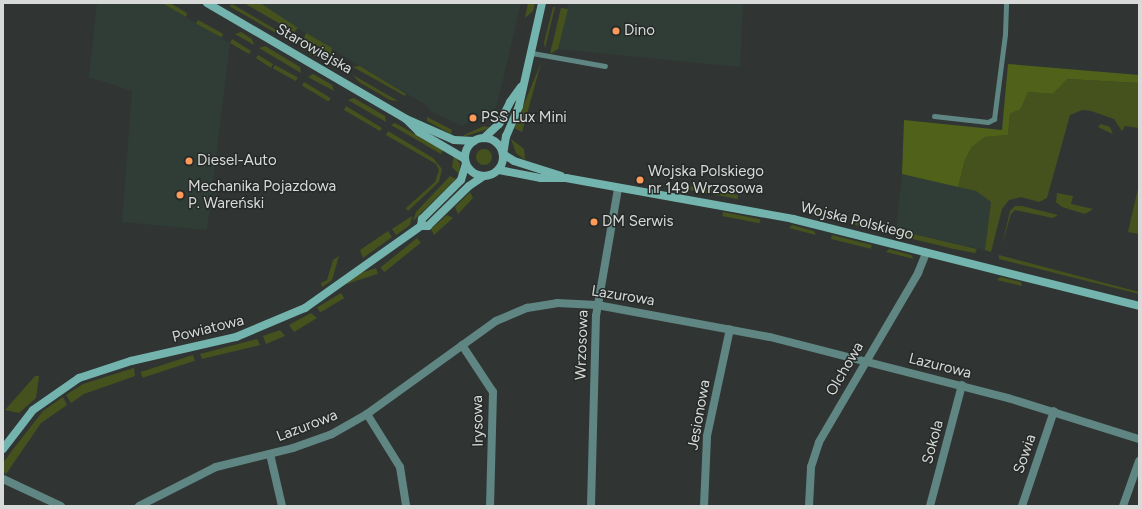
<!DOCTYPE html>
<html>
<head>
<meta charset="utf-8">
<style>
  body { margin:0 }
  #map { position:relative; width:1142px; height:509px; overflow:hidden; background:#303533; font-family:Figtree,sans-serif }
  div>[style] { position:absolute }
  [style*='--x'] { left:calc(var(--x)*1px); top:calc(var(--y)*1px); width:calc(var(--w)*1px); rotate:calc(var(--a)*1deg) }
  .built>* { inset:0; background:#303d37 }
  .green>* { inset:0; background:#45521d; transform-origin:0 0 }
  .round { border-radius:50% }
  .forest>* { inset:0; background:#50611a }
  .lane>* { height:5px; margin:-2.5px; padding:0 2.5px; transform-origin:2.5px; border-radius:2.5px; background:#5f8683 }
  .street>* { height:8px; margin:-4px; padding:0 4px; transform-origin:4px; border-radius:4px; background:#5f8683 }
  .secondary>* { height:8px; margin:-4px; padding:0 4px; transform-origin:4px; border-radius:4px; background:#74b4af }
  .secondary>.ring { margin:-4px; padding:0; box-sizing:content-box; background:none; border:8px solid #74b4af; border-radius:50% }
  .dots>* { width:11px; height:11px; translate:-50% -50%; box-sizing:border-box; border:2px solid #262b29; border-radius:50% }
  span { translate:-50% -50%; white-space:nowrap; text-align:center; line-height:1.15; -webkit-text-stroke:3px #262b29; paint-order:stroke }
  .poi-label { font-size:15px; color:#d7dad8 }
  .left { translate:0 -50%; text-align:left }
  .street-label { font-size:15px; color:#d7dad8 }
  .frame { position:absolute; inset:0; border:4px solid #d7dad8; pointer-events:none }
</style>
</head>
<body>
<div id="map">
  <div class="built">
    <i style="clip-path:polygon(97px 3px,162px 3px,230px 43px,207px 230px,122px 222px,132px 91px,89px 77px)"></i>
    <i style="clip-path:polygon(255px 3px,521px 3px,496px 108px,462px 126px,430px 111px,426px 105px)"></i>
    <i style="clip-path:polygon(569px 3px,743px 3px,740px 67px,558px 49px)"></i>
    <i style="clip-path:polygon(902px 174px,976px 191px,991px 202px,985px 250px,896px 230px)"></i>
  </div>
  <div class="green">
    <i style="clip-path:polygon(162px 3px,170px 3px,187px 13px,186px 17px)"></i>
    <i style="clip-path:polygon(244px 3px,260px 3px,298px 28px,294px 32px)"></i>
    <i style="clip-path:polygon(528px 3px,535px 3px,533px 11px,525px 18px)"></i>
    <i style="clip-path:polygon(232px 4px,234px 5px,288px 37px,281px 36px,229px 6px)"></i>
    <i style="clip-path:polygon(553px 7px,555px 7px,545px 48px,544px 43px)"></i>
    <i style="clip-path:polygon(561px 8px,568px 9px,558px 49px,550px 54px)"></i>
    <i style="left:198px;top:20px;width:29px;height:4px;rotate:29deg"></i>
    <i style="clip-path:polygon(241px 32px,252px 39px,254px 45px,235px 34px)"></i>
    <i style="clip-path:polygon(306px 33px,332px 48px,331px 54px,304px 38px)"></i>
    <i style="clip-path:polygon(232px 39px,251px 51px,249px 54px,230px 43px)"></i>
    <i style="clip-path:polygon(265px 46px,300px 67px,301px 73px,259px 48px)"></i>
    <i style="clip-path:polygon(305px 46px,325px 58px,318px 58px,308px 52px)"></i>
    <i style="clip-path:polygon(258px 55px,273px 64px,271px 68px,256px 58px)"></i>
    <i style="clip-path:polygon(541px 63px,522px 132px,514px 128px)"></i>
    <i style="left:275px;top:65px;width:26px;height:4px;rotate:29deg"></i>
    <i style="clip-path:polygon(360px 66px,406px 94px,405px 96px,353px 67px)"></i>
    <i style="clip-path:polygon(313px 74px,332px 85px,334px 91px,308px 77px)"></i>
    <i style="clip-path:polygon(353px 75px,398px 101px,390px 100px,359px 82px)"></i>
    <i style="clip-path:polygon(1066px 79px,1139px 83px,1139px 128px,1125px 126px,1122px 131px,1114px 119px,1091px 111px,1082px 110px,1070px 115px,1047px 198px,1039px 202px,1021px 197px,1009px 200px,1002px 209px,991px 252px,985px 250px,991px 202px,976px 191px,958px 187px,965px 160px,972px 147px,985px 137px,1008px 135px,1010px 114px,1021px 109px,1028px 92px,1053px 94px)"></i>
    <i style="left:304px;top:82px;width:31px;height:4px;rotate:31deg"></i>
    <i style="clip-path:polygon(354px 98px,385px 116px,386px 122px,348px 100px)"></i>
    <i style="clip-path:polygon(346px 106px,382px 128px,380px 131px,344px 110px)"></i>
    <i style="clip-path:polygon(427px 117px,452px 130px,451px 134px,427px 121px)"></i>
    <i style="clip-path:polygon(395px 123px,443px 150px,441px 154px,391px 125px)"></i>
    <i style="clip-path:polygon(1101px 124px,1110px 127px,1113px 134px,1098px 127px)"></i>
    <i style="clip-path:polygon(484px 126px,491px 128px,462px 137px,464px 135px)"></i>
    <i style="clip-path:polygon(388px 131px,433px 158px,442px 169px,439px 182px,408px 211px,406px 208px,435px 182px,439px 170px,436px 164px,386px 135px)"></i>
    <i style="clip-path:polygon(511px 139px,524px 149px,525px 160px,516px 153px)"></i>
    <i class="round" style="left:476px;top:149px;width:16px;height:16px"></i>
    <i style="clip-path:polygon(454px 155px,460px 164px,459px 174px,452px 167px)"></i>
    <i style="clip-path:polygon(450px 176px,456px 179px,413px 221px,416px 212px)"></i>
    <i style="clip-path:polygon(1139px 184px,1139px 234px,1128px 232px)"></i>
    <i style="left:691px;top:186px;width:48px;height:4px;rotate:11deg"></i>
    <i style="clip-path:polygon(470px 192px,473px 198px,458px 214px,455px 207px)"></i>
    <i style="clip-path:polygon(1057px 193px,1073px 196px,1071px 204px,1093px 209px,1085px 214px,1062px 207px,1056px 202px)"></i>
    <i style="clip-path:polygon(1015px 206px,1022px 206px,1058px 215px,1053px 218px,1015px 210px,1011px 214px,1002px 245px,1010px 211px)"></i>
    <i style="clip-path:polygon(806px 209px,841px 217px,841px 221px,806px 212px)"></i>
    <i style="left:723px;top:212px;width:38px;height:4px;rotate:11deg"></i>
    <i style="clip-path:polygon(447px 215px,453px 218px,434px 235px,431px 229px)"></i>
    <i style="clip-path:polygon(412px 216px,410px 225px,396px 235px,392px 229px)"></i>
    <i style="left:856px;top:222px;width:31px;height:3px;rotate:13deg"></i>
    <i style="clip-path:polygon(792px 225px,814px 231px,816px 235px,789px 228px)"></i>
    <i style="clip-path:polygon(893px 230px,896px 230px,977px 249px,975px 253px,954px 249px,892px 234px)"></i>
    <i style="clip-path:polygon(388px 231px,392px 237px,363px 258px,360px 250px)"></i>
    <i style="left:832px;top:235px;width:41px;height:4px;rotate:14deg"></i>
    <i style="left:417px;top:238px;width:6px;height:47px;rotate:51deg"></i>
    <i style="clip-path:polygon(889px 249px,911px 255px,914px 259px,886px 252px)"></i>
    <i style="clip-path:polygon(999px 255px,1139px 292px,1139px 294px,999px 259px)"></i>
    <i style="clip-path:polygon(339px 256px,332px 280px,322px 287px,321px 283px,327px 280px,333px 260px)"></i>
    <i style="left:376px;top:268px;width:6px;height:37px;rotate:72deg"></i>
    <i style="clip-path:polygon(1000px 277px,1021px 282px,1022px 286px,997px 280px)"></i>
    <i style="left:341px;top:293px;width:6px;height:28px;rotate:59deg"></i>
    <i style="clip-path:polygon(311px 313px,317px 318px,294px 332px,289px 325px)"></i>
    <i style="clip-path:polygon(280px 330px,285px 336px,266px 344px,263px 336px)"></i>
    <i style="clip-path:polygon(257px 339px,260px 345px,202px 359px,200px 354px)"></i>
    <i style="left:193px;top:355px;width:6px;height:55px;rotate:72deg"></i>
    <i style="clip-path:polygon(134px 368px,135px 376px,84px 394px,71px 403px,66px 395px,83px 384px)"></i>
    <i style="clip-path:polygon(35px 376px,39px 376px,36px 398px,19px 413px,5px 410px)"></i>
    <i style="clip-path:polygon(63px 397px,67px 405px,41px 423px,6px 474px,4px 472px,3px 463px,14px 448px,43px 411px)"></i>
  </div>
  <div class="forest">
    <i style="clip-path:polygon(1008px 64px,1139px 75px,1139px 83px,1067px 79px,1053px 94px,1028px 92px,1021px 109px,1010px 114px,1008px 135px,985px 137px,972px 147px,965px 160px,958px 187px,902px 174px,904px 120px,1002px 130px)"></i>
  </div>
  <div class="lane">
    <i style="--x:532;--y:53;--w:74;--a:10.1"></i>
    <i style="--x:934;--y:116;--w:54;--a:6.3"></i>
    <i style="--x:988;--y:122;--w:7;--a:-27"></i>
    <i style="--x:994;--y:119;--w:86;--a:-82.6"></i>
    <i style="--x:1005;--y:34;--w:31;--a:-88"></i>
  </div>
  <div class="street">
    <i style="--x:462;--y:345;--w:56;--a:56.6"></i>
    <i style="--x:493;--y:392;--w:114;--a:91.5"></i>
    <i style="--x:367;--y:414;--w:62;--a:58.1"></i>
    <i style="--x:400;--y:467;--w:39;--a:81"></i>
    <i style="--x:270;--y:454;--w:53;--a:77"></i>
    <i style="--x:3;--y:479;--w:64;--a:25"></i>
    <i style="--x:139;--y:506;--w:86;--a:-26.9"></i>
    <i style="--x:216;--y:467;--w:79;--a:-13.9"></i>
    <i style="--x:293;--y:448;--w:41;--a:-19.7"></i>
    <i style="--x:332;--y:434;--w:40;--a:-29.7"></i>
    <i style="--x:367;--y:414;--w:159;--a:-35.8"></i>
    <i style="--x:496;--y:321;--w:34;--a:-23"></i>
    <i style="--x:527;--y:308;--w:30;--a:-9"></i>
    <i style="--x:557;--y:303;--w:40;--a:2.9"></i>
    <i style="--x:597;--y:305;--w:176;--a:10.5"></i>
    <i style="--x:770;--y:337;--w:246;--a:14.4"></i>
    <i style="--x:1008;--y:398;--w:137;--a:17.4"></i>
    <i style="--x:591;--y:506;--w:190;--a:-88.5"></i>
    <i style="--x:596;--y:316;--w:130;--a:-80.2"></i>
    <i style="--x:704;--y:506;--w:70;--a:-87.5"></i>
    <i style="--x:707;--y:436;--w:109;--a:-77.9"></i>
    <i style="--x:809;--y:506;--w:39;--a:-87"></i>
    <i style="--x:811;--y:467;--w:26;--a:-72"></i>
    <i style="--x:819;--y:442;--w:196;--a:-59.6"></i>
    <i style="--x:918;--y:273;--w:22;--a:-68"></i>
    <i style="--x:930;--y:506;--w:125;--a:-75.2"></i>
    <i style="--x:1022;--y:506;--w:100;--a:-71.4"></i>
    <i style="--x:1123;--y:506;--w:48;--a:-70.4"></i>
  </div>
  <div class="secondary">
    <i style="--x:207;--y:3;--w:230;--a:30.2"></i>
    <i style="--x:406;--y:119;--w:52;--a:23.6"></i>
    <i style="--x:454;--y:140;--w:20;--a:3"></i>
    <i style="--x:542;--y:3;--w:106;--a:102.6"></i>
    <i style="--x:519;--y:106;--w:33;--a:113"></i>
    <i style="--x:506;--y:136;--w:18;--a:99"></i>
    <i style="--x:503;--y:154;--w:13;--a:32"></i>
    <i style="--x:514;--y:161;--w:49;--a:17.7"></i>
    <i style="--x:407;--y:120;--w:17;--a:45"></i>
    <i style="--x:419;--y:132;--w:53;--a:30.4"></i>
    <i style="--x:484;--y:138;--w:21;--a:-43"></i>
    <i style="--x:499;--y:124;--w:25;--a:-63"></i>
    <i style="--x:510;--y:102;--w:19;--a:-54"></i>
    <i class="ring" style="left:465px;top:138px;width:30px;height:30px"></i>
    <i style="--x:499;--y:170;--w:43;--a:10.8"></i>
    <i style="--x:541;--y:178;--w:25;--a:0"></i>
    <i style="--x:566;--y:178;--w:231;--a:10.2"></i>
    <i style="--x:793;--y:219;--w:357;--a:14.1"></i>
    <i style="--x:421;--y:226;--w:7;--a:-82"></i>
    <i style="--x:422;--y:219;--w:55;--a:-45"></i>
    <i style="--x:461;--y:180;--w:17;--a:-73"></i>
    <i style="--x:3;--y:449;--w:49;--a:-52.4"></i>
    <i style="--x:33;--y:410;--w:56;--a:-34.8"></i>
    <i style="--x:79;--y:378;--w:55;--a:-18.1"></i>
    <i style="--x:131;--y:361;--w:108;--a:-12.9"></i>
    <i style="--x:236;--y:337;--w:75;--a:-22.8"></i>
    <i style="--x:305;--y:308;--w:142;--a:-35.3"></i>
    <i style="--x:421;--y:226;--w:7;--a:0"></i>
    <i style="--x:428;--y:226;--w:57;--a:-44.3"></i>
    <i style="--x:469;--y:186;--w:18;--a:-34"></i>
  </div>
  <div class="dots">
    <i style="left:616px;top:31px;background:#fe9b59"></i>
    <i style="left:473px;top:118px;background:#fe9b59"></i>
    <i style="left:189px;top:161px;background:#fe9b59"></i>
    <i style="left:640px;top:180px;background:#fe9b59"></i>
    <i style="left:180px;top:195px;background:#fe9b59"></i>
    <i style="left:594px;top:222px;background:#fe9b59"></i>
  </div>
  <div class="poi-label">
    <span class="left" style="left:624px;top:31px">Dino</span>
    <span class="left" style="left:481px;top:118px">PSS Lux Mini</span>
    <span class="left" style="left:197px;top:161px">Diesel-Auto</span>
    <span class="left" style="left:648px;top:180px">Wojska Polskiego<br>nr 149 Wrzosowa</span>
    <span class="left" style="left:188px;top:195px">Mechanika Pojazdowa<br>P. Wareński</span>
    <span class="left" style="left:602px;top:222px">DM Serwis</span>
  </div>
  <div class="street-label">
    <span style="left:314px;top:49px;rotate:30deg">Starowiejska</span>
    <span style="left:857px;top:221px;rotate:14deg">Wojska Polskiego</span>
    <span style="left:623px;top:296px;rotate:9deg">Lazurowa</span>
    <span style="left:208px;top:329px;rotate:-14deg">Powiatowa</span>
    <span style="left:582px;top:345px;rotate:-88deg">Wrzosowa</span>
    <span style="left:940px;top:366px;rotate:14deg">Lazurowa</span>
    <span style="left:845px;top:369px;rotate:-60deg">Olchowa</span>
    <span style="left:699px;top:415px;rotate:-80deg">Jesionowa</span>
    <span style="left:478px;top:421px;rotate:-91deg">Irysowa</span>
    <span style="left:307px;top:426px;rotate:-21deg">Lazurowa</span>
    <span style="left:933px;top:442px;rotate:-75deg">Sokola</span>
    <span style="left:1025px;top:454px;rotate:-71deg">Sowia</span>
  </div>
  <div class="frame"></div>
</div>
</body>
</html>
